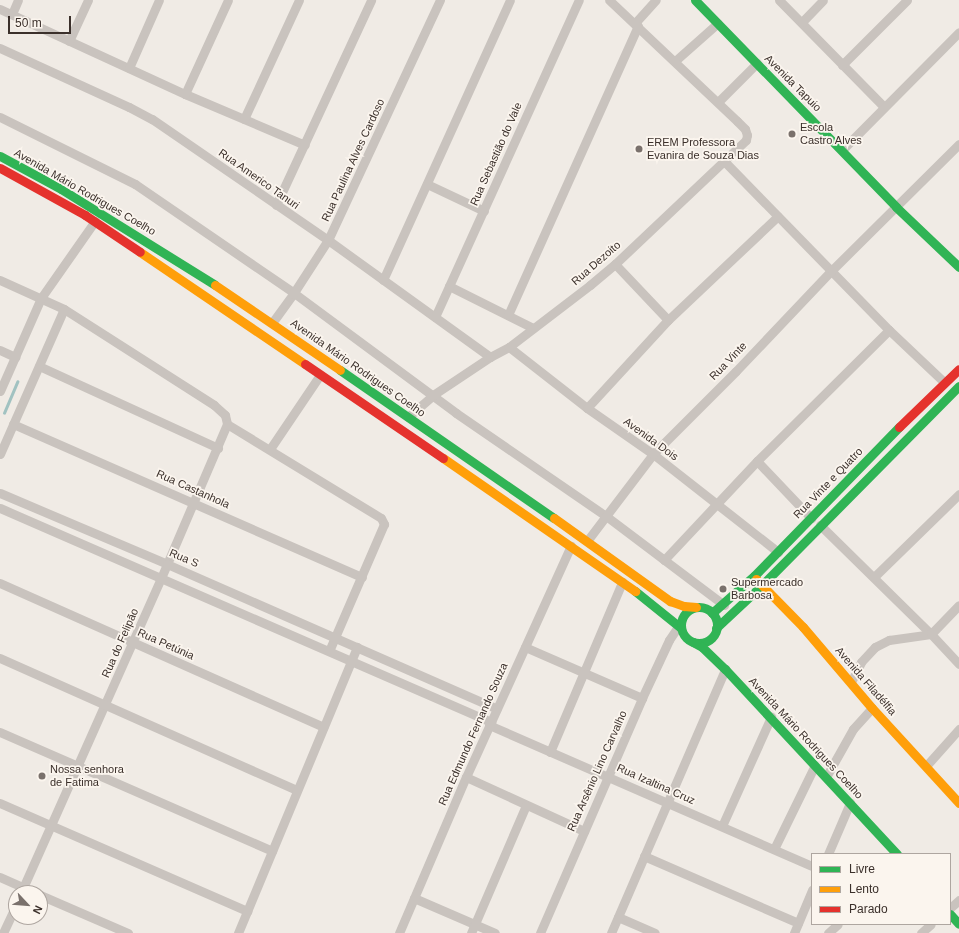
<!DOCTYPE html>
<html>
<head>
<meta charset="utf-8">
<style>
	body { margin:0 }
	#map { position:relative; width:959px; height:933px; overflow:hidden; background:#f0ebe5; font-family:Arial,sans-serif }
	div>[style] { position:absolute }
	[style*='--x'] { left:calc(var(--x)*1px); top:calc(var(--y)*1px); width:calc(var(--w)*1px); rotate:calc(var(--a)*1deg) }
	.stream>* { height:2.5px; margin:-1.25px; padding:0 1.25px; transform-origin:1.25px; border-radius:1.25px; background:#a1c2c1 }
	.street>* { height:9px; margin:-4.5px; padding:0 4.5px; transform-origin:4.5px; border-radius:4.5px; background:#c9c3be }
	.fast>* { height:9px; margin:-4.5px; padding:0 4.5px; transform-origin:4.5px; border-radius:4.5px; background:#30b455 }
	.fast>.ring { margin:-4.5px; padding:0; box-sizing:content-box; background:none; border:9px solid #30b455; border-radius:50% }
	.slow>* { height:9px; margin:-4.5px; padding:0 4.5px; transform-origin:4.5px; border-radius:4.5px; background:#ff9f0a }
	.jam>* { height:9px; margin:-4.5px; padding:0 4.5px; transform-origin:4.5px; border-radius:4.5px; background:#e5322d }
	.dots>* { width:11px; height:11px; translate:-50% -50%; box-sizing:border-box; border:2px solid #fbf5ee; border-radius:50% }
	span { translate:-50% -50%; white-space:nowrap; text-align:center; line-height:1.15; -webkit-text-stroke:3.5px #fbf5ee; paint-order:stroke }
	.street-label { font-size:11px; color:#3b302b }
	.poi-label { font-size:11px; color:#3b302b }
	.left { translate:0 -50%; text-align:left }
	.legend { position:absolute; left:811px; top:853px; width:140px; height:72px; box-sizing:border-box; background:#fbf5ee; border:1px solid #aea6a0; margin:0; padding:5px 7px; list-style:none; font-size:12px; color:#3b302b }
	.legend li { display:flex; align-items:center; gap:8px; height:20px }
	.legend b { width:20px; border:1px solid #aea6a0 }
	.north { position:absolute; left:8px; top:885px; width:40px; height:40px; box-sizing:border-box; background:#fbf5ee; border:1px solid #aea6a0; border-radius:50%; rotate:116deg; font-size:11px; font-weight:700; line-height:16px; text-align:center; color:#3b302b }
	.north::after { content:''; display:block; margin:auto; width:14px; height:18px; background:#7a716c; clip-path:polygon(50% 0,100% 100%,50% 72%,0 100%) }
	.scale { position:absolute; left:8px; top:16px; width:63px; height:18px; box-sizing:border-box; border:2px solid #3b302b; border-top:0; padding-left:5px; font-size:12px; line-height:14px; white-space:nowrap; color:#3b302b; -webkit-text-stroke:3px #fbf5ee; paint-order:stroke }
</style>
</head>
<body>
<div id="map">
	<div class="stream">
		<i style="--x:4;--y:413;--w:34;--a:-67"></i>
	</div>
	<div class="street">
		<i style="--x:779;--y:0;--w:150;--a:45.5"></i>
		<i style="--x:0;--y:9;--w:204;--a:24.7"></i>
		<i style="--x:185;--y:94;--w:130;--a:23"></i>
		<i style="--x:12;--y:14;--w:15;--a:-67"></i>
		<i style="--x:802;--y:22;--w:30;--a:-46"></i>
		<i style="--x:635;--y:23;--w:31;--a:-48"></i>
		<i style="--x:69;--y:41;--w:45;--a:-65.1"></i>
		<i style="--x:0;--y:48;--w:142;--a:24.6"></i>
		<i style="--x:129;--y:107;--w:26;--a:28"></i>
		<i style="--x:152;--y:119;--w:214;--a:34.5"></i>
		<i style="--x:328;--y:240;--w:200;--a:35.8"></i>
		<i style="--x:675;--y:61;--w:57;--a:-41.5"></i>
		<i style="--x:842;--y:65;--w:92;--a:-45"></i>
		<i style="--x:129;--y:68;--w:74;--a:-66.2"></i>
		<i style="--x:185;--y:94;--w:103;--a:-65.4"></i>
		<i style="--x:718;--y:102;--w:55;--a:-45"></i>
		<i style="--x:0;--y:117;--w:151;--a:26.4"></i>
		<i style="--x:135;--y:184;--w:193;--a:34.4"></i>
		<i style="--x:294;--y:293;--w:202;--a:36.5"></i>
		<i style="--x:456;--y:413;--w:182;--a:34.5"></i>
		<i style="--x:606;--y:516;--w:148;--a:37"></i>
		<i style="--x:244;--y:119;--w:131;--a:-65.2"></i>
		<i style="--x:842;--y:150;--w:166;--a:-45.2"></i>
		<i style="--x:724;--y:161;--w:236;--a:45.7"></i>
		<i style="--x:889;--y:330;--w:76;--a:43.4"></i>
		<i style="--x:427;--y:184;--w:63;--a:25.3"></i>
		<i style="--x:276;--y:205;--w:226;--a:-65.1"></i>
		<i style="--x:615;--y:264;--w:77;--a:46.6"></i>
		<i style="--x:0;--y:280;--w:70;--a:24.4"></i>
		<i style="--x:64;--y:309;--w:178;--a:32.6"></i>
		<i style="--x:214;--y:405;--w:15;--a:42"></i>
		<i style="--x:225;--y:415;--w:9;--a:77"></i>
		<i style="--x:227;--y:424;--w:168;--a:113.2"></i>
		<i style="--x:161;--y:578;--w:345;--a:114"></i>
		<i style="--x:383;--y:280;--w:307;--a:-65.6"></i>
		<i style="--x:449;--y:286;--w:94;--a:26.6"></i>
		<i style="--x:508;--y:315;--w:317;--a:-65.8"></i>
		<i style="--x:435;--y:317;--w:348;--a:-65.6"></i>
		<i style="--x:272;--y:323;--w:36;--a:-54"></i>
		<i style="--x:293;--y:294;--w:64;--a:-57.1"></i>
		<i style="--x:328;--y:240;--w:265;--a:-65"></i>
		<i style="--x:509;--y:347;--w:99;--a:38"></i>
		<i style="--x:587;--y:408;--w:80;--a:34.9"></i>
		<i style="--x:653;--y:454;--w:159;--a:38.1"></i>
		<i style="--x:0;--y:350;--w:17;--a:25"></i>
		<i style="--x:39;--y:366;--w:197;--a:24.6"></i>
		<i style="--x:0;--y:391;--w:102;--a:-66.2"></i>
		<i style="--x:41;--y:298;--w:94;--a:-55"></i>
		<i style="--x:587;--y:408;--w:120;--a:-47.4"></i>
		<i style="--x:668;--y:320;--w:151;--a:-43.4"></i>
		<i style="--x:408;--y:417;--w:33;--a:-41"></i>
		<i style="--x:433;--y:395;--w:69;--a:-33.7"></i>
		<i style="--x:490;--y:357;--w:21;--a:-28"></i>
		<i style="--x:509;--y:347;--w:102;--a:-37.4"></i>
		<i style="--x:590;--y:285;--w:33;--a:-40"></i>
		<i style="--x:615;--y:264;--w:180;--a:-43.4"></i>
		<i style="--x:746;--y:140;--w:5;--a:-79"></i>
		<i style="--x:747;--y:135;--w:6;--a:-108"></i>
		<i style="--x:745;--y:129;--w:11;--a:-135"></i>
		<i style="--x:737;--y:121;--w:176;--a:-136.6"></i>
		<i style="--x:13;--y:424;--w:381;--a:23.7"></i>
		<i style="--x:227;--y:424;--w:180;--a:31.4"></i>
		<i style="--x:381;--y:518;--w:7;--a:63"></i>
		<i style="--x:384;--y:524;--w:138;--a:113.4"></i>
		<i style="--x:270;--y:449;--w:89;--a:-56"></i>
		<i style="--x:0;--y:454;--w:158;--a:-66.2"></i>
		<i style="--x:757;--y:461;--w:79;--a:46.5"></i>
		<i style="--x:0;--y:493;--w:181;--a:23"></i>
		<i style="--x:167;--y:564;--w:360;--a:23.7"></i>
		<i style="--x:0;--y:508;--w:536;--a:23.55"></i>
		<i style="--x:820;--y:525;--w:156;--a:44.5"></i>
		<i style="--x:931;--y:634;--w:41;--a:47"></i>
		<i style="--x:587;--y:541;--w:109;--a:-52.8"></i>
		<i style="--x:653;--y:454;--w:117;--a:-45"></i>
		<i style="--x:736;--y:371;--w:139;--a:-46.5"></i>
		<i style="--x:832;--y:270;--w:179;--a:-44.8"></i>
		<i style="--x:664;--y:560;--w:136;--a:-46.8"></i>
		<i style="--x:757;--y:461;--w:186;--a:-44.8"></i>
		<i style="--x:874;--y:577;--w:119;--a:-44.3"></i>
		<i style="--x:0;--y:583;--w:354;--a:24"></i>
		<i style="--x:525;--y:647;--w:128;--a:23.6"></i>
		<i style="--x:0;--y:658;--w:325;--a:24"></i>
		<i style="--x:851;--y:682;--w:22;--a:-63"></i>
		<i style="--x:861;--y:662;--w:21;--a:-47"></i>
		<i style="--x:875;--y:647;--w:16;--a:-27"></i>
		<i style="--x:889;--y:640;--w:42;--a:-8.1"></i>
		<i style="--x:931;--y:634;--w:40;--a:-46"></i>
		<i style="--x:489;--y:725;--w:352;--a:23.6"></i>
		<i style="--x:0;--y:732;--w:297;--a:23.6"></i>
		<i style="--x:550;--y:752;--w:185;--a:-67"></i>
		<i style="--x:926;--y:766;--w:50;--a:-48.3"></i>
		<i style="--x:466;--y:777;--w:130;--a:24.6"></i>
		<i style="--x:826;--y:777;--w:55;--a:-60.6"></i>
		<i style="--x:853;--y:729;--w:28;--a:-48"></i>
		<i style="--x:0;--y:803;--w:270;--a:23.6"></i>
		<i style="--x:722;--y:826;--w:120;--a:-65.8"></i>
		<i style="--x:774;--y:849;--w:93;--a:-64"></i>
		<i style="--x:828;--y:854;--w:56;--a:-66.7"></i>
		<i style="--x:644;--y:856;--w:168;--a:23.5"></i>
		<i style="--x:0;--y:877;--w:39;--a:24"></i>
		<i style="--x:40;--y:895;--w:96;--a:23.4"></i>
		<i style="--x:414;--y:898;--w:88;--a:23.4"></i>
		<i style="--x:950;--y:908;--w:12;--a:-42"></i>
		<i style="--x:618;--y:917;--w:40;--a:23.4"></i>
		<i style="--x:3;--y:933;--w:31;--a:-65"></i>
		<i style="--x:238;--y:933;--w:310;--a:-67.4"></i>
		<i style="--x:399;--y:933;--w:170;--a:-66.8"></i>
		<i style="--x:466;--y:777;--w:254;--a:-65.6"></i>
		<i style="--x:471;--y:933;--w:139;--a:-66.7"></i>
		<i style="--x:540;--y:933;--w:256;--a:-66.5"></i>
		<i style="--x:642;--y:698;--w:64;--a:-65"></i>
		<i style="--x:669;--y:640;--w:22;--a:-56"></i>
		<i style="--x:611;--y:933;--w:288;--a:-66.6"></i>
		<i style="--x:794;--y:933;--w:47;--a:-67.3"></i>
		<i style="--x:828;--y:933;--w:13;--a:-42"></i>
		<i style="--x:921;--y:933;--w:13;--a:-42"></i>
	</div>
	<div class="fast">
		<i style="--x:695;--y:0;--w:289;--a:45.8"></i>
		<i style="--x:896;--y:207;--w:87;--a:43.6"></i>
		<i style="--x:0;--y:156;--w:69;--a:28.4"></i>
		<i style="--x:61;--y:189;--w:181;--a:31.9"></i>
		<i style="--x:340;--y:370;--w:260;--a:34.7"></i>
		<i style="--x:635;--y:591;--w:59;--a:38.8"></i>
		<i class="ring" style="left:681px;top:607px;width:27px;height:27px"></i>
		<i style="--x:712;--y:613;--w:56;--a:-41.4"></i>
		<i style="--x:754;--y:576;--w:208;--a:-45.8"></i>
		<i style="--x:716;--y:628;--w:63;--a:-43.1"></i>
		<i style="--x:762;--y:585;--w:280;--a:-45.3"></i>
		<i style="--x:693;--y:642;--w:10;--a:29"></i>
		<i style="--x:702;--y:647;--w:32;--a:44"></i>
		<i style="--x:725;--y:669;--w:253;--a:47.1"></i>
		<i style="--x:950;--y:914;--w:13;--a:48"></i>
	</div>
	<div class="slow">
		<i style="--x:140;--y:252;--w:199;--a:34.2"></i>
		<i style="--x:215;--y:285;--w:151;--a:34.2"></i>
		<i style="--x:443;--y:458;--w:234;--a:34.7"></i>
		<i style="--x:554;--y:518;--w:143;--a:35.6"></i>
		<i style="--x:670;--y:601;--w:15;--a:20"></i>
		<i style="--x:684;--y:606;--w:12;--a:5"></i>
		<i style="--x:756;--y:579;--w:67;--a:45.6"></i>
		<i style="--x:803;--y:627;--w:106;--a:49.6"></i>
		<i style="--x:872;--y:708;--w:129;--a:47.5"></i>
	</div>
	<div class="jam">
		<i style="--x:0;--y:168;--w:97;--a:28.9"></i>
		<i style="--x:85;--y:215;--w:66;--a:33.9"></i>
		<i style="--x:305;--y:364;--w:167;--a:34.3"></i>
		<i style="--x:899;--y:427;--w:83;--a:-44"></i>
	</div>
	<div class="dots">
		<i style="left:792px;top:134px;background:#7a716c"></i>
		<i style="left:639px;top:149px;background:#7a716c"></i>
		<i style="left:723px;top:589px;background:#7a716c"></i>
		<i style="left:42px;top:776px;background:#7a716c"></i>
	</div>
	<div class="street-label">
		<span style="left:793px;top:83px;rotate:45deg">Avenida Tapuio</span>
		<span style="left:496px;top:154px;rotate:-66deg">Rua Sebastião do Vale</span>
		<span style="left:353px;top:160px;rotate:-65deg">Rua Paulina Alves Cardoso</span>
		<span style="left:259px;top:179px;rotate:35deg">Rua Americo Tanuri</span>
		<span style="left:85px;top:192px;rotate:30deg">Avenida Mário Rodrigues Coelho</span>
		<span style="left:596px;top:263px;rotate:-41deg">Rua Dezoito</span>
		<span style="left:728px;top:361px;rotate:-46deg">Rua Vinte</span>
		<span style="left:358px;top:368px;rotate:35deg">Avenida Mário Rodrigues Coelho</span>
		<span style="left:651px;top:439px;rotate:36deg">Avenida Dois</span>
		<span style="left:828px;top:483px;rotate:-46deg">Rua Vinte e Quatro</span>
		<span style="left:193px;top:489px;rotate:24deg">Rua Castanhola</span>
		<span style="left:184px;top:558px;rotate:23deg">Rua S</span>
		<span style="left:120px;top:643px;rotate:-66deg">Rua do Felipão</span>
		<span style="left:166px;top:644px;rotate:24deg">Rua Petúnia</span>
		<span style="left:866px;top:681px;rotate:49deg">Avenida Filadélfia</span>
		<span style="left:473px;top:734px;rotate:-66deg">Rua Edmundo Fernando Souza</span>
		<span style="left:806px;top:738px;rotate:47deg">Avenida Mário Rodrigues Coelho</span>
		<span style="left:597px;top:771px;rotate:-66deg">Rua Arsênio Lino Carvalho</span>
		<span style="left:656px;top:784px;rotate:24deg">Rua Izaltina Cruz</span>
	</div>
	<div class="poi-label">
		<span class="left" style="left:800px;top:134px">Escola<br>Castro Alves</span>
		<span class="left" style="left:647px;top:149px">EREM Professora<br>Evanira de Souza Dias</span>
		<span class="left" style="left:731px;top:589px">Supermercado<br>Barbosa</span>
		<span class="left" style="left:50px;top:776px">Nossa senhora<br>de Fatima</span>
	</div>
	<ul class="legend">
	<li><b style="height:5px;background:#30b455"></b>Livre</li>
	<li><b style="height:5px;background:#ff9f0a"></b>Lento</li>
	<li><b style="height:5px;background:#e5322d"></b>Parado</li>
	</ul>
	<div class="north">N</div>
	<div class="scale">50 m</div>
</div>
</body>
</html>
